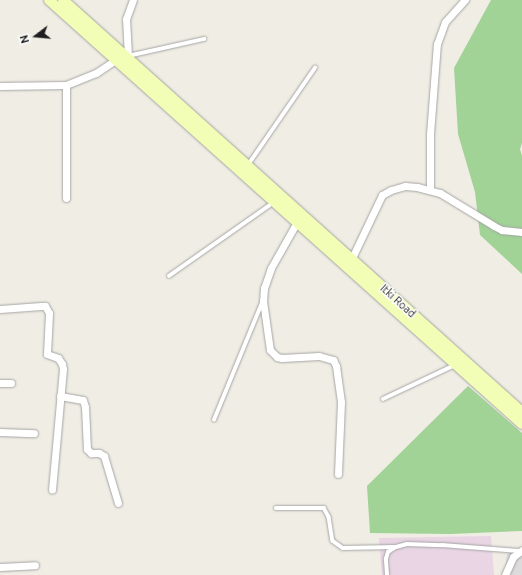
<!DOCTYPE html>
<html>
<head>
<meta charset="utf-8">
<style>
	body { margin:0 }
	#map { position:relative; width:522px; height:575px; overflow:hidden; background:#f0ede4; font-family:Ubuntu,sans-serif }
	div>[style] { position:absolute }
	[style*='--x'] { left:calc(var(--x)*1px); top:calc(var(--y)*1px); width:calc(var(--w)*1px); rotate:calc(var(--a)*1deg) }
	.residential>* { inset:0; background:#dddbdb }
	.industrial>* { inset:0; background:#e9d5e4 }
	.forest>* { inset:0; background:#a1d296 }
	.roads { filter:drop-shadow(0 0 1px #a5a5a5) drop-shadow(0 0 1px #a5a5a5) }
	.lane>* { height:3.5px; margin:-1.75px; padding:0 1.75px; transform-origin:1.75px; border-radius:1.75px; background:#fff }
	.street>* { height:7px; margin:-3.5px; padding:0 3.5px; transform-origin:3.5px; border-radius:3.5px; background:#fff }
	.secondary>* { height:10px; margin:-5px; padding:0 5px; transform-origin:5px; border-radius:5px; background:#f2fdb5 }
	span { translate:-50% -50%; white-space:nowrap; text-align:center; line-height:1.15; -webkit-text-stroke:3px #fff; paint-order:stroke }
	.street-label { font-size:11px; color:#1e1e1e }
	.north { position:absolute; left:16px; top:16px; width:40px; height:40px; -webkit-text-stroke:3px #fff; paint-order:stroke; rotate:254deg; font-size:11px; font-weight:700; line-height:16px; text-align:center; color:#1e1e1e }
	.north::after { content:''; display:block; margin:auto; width:14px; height:18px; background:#1e1e1e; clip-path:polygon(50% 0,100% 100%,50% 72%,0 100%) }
</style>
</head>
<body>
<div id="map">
	<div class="residential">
		<i style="clip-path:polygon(522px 548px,522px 575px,505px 575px,507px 554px)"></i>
	</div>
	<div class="industrial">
		<i style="clip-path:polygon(491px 536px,494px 575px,382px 575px,379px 538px)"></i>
	</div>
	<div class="forest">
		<i style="clip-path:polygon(491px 0,522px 0,522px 143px,520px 149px,522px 156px,522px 274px,480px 235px,475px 192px,458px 134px,454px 68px)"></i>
		<i style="clip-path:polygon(468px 386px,522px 433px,522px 531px,450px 534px,370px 533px,367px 486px)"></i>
	</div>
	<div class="roads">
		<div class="lane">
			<i style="--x:128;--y:56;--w:78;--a:-12.6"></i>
			<i style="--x:248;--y:165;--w:118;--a:-55.4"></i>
			<i style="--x:169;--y:276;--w:127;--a:-35.1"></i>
			<i style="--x:383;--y:399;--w:80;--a:-25.3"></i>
			<i style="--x:214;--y:420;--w:126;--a:-67.7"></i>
			<i style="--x:276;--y:508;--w:48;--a:0"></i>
			<i style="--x:324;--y:508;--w:10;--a:61"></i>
			<i style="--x:329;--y:517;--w:24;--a:81"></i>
			<i style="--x:333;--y:541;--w:12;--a:35"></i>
			<i style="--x:343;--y:548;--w:52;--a:-1.1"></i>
			<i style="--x:387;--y:575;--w:16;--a:-94"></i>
			<i style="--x:386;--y:559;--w:7;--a:-74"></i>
			<i style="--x:388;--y:552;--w:9;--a:-32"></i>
			<i style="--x:396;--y:547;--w:11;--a:-15"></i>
			<i style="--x:407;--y:544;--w:35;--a:2"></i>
			<i style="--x:442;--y:545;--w:77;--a:4.5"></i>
		</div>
		<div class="street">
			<i style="--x:130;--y:60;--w:4;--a:-117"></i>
			<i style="--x:128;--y:56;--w:37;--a:-93"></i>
			<i style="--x:126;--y:19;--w:20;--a:-70"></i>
			<i style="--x:0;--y:86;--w:66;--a:-0.9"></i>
			<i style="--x:66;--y:85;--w:32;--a:-22"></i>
			<i style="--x:96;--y:73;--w:27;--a:-34"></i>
			<i style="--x:430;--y:190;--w:56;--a:-90"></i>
			<i style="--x:430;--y:134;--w:90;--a:-85.6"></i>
			<i style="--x:437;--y:44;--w:23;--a:-70"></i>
			<i style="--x:445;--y:22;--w:30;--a:-48"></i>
			<i style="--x:66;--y:198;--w:113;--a:-90"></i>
			<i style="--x:297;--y:222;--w:53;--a:119.5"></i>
			<i style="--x:271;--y:268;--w:21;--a:109"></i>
			<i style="--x:264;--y:288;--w:13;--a:94"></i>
			<i style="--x:263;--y:301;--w:49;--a:81.9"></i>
			<i style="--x:270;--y:350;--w:10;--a:45"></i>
			<i style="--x:277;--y:357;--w:5;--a:11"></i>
			<i style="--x:282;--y:358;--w:37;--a:-3"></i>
			<i style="--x:319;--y:356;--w:15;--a:16"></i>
			<i style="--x:333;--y:360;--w:7;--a:63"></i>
			<i style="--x:336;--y:366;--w:36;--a:82"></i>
			<i style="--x:341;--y:402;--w:72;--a:92.4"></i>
			<i style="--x:351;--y:260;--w:72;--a:-64.5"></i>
			<i style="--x:382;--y:195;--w:10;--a:-29"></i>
			<i style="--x:391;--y:190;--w:15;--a:-16"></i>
			<i style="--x:405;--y:186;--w:12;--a:5"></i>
			<i style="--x:417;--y:187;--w:24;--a:15"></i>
			<i style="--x:440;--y:193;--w:63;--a:31.4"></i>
			<i style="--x:494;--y:226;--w:9;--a:27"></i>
			<i style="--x:502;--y:230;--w:20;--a:6"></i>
			<i style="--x:0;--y:309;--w:41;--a:-4.2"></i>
			<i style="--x:41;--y:306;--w:4;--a:0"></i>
			<i style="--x:45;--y:306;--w:8;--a:60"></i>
			<i style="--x:49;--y:313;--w:41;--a:92.8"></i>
			<i style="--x:47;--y:354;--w:12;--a:20"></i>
			<i style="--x:58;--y:358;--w:7;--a:56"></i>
			<i style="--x:62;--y:364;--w:5;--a:79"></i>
			<i style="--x:63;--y:369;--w:121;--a:95.2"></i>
			<i style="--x:0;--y:383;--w:11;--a:0"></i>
			<i style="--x:60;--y:396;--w:23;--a:10"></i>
			<i style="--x:83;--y:400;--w:7;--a:74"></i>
			<i style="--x:85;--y:407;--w:42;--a:87.3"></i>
			<i style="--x:87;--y:449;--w:6;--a:45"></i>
			<i style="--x:91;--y:453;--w:8;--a:0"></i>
			<i style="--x:99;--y:453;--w:6;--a:31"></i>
			<i style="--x:104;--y:456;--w:49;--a:73.4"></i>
			<i style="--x:0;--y:432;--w:34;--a:2"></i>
			<i style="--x:0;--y:567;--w:35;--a:-3"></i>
			<i style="--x:505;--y:575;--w:20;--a:-66"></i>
			<i style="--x:513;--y:557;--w:11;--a:-38"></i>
		</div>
		<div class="secondary">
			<i style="--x:49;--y:0;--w:635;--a:41.87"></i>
			<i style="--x:63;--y:0;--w:617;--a:41.91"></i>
		</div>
	</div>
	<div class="street-label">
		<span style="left:398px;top:301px;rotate:42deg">Itki Road</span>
	</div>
	<div class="north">N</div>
</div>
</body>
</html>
